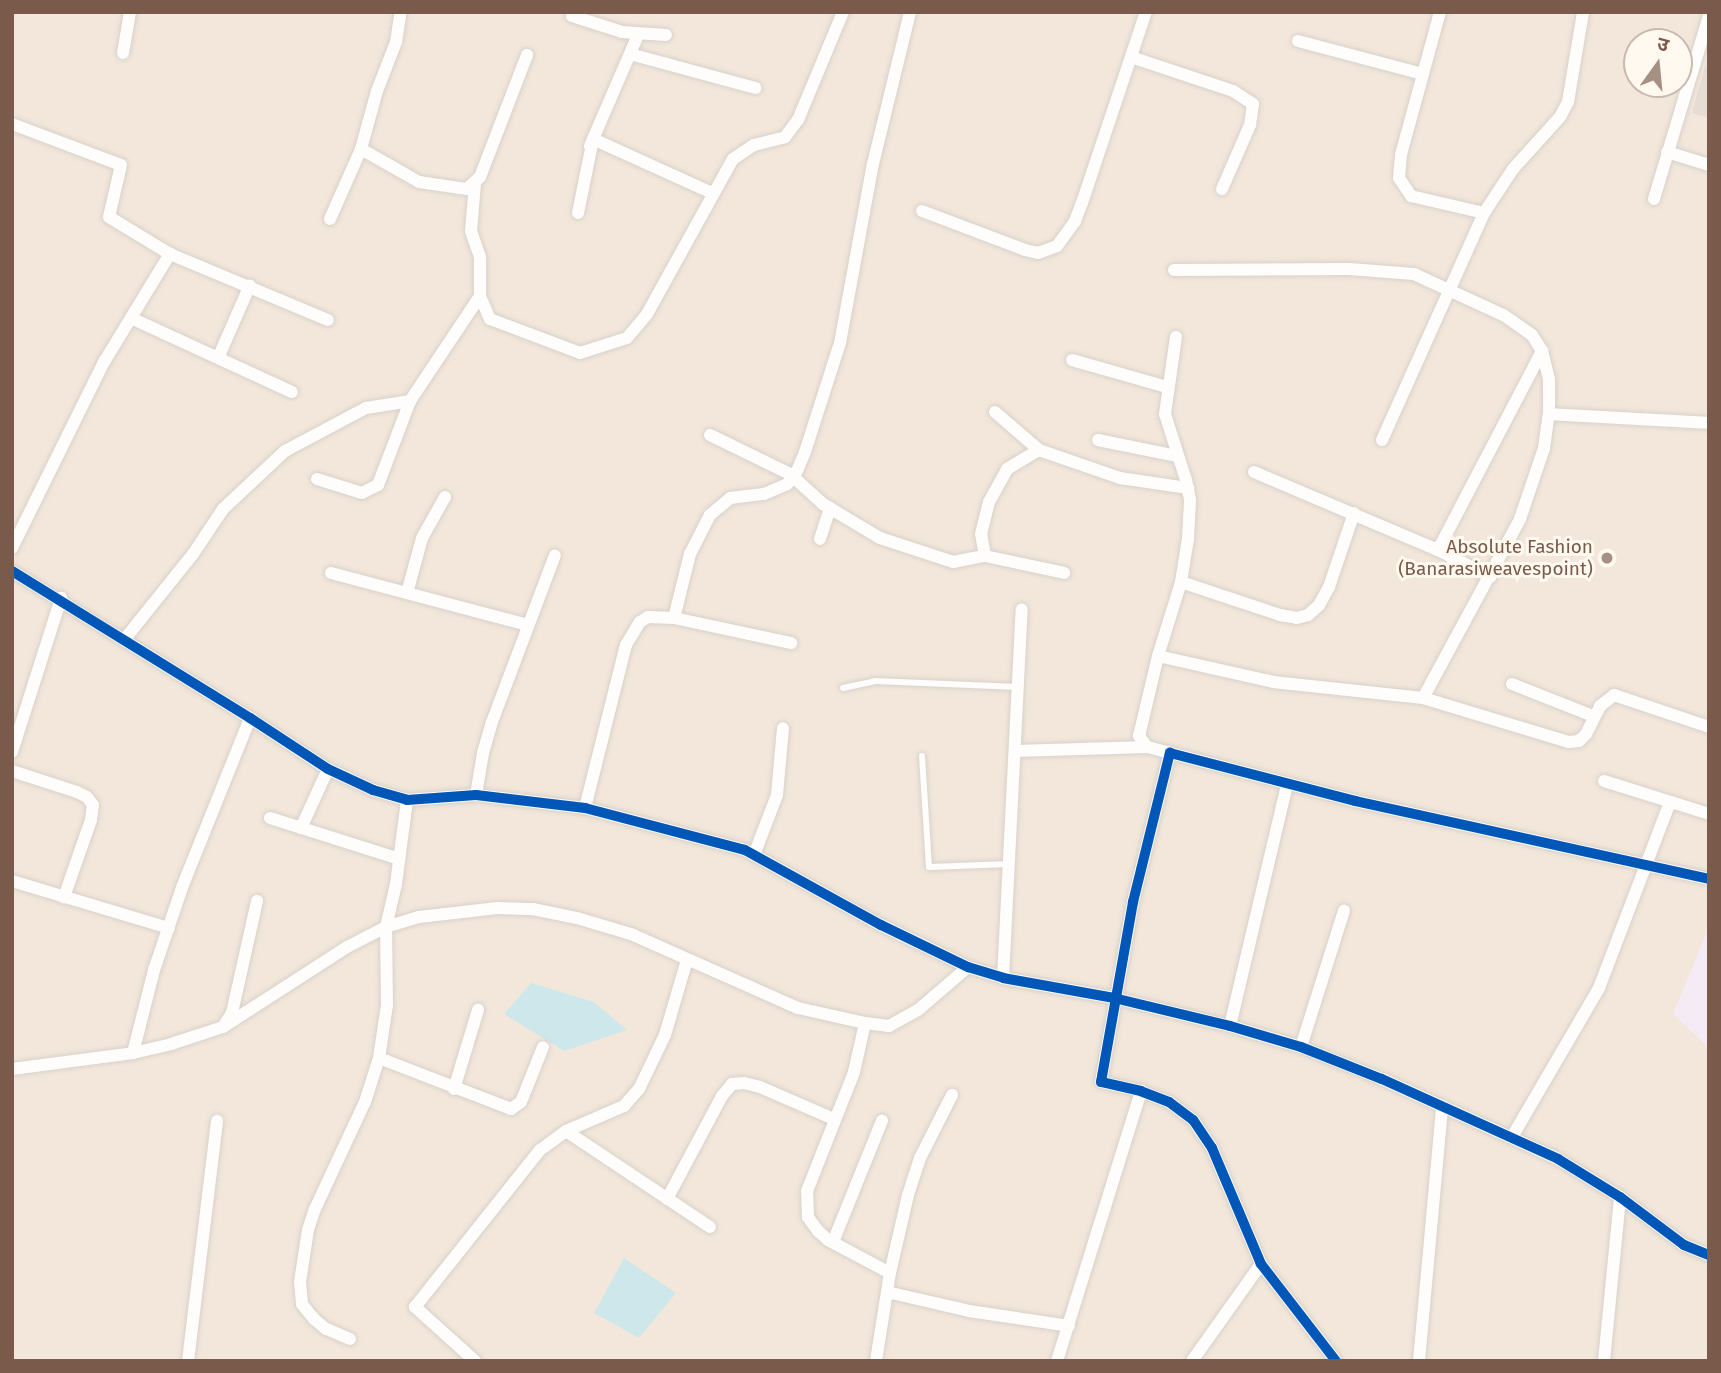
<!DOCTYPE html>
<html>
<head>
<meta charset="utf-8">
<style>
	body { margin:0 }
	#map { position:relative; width:1721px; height:1373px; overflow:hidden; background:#f9f4ed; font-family:"Fira Sans","Noto Sans Devanagari",sans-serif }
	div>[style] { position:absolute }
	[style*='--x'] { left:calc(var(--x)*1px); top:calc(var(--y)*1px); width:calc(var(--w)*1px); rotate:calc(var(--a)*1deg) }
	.residential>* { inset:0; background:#f2e7da }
	.education>* { inset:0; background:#f5ebf4 }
	.water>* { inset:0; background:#cee7ea }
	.building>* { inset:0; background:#e6dcd4 }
	.roads { filter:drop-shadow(0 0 2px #d8d1cb) drop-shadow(0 0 2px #d8d1cb) }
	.service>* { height:6px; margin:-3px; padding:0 3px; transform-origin:3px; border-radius:3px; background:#fefdfc }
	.minor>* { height:12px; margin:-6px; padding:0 6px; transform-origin:6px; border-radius:6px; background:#fefdfc }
	.cycleway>* { height:10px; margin:-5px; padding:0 5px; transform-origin:5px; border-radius:5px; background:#0057b8 }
	.dots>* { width:19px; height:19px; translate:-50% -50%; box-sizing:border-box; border:4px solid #fff9ef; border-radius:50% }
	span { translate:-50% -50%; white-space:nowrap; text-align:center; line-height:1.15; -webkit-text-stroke:6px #fff9ef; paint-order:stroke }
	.poi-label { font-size:19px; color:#7a5a4a }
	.right { translate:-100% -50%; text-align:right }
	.frame { position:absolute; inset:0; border:14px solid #7a5a4a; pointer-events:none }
	.north { position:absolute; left:1623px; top:28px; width:70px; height:70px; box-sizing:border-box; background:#fff9ef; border:2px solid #cab9ad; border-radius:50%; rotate:15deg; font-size:19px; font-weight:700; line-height:28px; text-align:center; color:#7a5a4a }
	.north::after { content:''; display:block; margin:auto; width:24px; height:32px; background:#a69083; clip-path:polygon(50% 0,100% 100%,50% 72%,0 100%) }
</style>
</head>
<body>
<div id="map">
	<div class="residential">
		<i style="clip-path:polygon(evenodd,12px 12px,1709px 12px,1709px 1361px,12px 1361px,12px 12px,1637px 42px,1679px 42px,1679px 84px,1637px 84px,1637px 42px)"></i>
	</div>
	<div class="education">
		<i style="clip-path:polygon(1709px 927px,1709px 1048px,1673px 1014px)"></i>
	</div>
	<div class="water">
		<i style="clip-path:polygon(531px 983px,594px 1002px,627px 1030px,564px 1051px,504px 1014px)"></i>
		<i style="clip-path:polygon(624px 1258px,676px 1293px,639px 1338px,594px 1313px)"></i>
	</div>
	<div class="building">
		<i style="clip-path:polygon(1705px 67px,1709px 67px,1709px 118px,1692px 113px)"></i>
	</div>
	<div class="roads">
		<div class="service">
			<i style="--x:843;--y:688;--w:33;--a:-12"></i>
			<i style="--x:875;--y:681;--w:143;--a:2.4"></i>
			<i style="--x:922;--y:756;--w:111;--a:86.4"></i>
			<i style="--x:929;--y:867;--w:80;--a:-2.1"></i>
		</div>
		<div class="minor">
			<i style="--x:1440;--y:12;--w:148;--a:105.3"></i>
			<i style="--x:1401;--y:155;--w:23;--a:95"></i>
			<i style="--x:1399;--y:178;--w:22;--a:56"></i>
			<i style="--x:1411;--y:196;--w:75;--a:13.1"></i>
			<i style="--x:572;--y:16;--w:52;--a:17.7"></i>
			<i style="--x:622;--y:32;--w:44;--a:3.9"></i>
			<i style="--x:1298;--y:41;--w:129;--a:14.8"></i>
			<i style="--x:123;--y:53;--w:42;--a:-80.3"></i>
			<i style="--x:630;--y:54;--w:130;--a:15.2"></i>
			<i style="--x:1131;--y:57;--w:108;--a:18.4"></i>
			<i style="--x:1233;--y:91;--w:24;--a:33"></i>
			<i style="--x:1253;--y:104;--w:21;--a:98"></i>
			<i style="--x:1250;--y:125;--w:70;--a:113.6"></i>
			<i style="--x:12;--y:124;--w:116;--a:20.6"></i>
			<i style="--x:121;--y:165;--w:53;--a:103"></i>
			<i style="--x:109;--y:217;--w:71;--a:31.2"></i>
			<i style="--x:170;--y:254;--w:171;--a:22.7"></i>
			<i style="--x:590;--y:146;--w:121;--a:-66.6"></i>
			<i style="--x:361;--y:149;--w:67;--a:29.6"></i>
			<i style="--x:419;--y:182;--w:49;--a:8.3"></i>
			<i style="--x:467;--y:189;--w:18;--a:-43"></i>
			<i style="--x:480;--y:177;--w:131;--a:-68.9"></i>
			<i style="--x:1667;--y:152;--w:44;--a:17.2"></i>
			<i style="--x:475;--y:184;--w:47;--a:94.9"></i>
			<i style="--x:471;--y:231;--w:28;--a:71"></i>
			<i style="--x:480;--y:257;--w:39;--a:90"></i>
			<i style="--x:480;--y:296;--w:25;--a:67"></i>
			<i style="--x:490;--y:319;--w:96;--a:20.7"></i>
			<i style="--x:580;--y:353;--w:49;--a:-17.7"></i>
			<i style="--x:627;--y:338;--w:31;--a:-50"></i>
			<i style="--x:647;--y:314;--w:177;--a:-61"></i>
			<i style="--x:733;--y:159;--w:25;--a:-34"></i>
			<i style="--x:754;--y:145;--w:32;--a:-14"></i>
			<i style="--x:785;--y:137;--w:21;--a:-53"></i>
			<i style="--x:798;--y:120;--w:117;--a:-67.4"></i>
			<i style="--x:1654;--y:199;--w:191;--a:-73.3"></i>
			<i style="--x:922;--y:211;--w:110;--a:20.7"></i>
			<i style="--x:1025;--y:250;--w:13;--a:13"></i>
			<i style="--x:1038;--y:253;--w:20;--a:-20"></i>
			<i style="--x:1057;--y:246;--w:31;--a:-54"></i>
			<i style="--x:1075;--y:221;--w:19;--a:-69"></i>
			<i style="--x:1082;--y:203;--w:201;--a:-71.5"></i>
			<i style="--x:578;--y:213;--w:76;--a:-78.5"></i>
			<i style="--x:593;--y:139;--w:131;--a:24.4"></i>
			<i style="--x:330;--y:219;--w:77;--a:-66.1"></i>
			<i style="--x:361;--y:149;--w:60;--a:-74.6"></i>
			<i style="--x:377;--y:91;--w:53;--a:-68.8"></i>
			<i style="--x:396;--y:42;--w:30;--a:-81"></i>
			<i style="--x:131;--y:318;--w:177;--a:24.7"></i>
			<i style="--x:219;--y:356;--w:77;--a:-66.4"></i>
			<i style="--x:1072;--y:360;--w:99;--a:15.9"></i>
			<i style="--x:995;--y:412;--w:58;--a:40.8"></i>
			<i style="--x:1039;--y:450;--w:86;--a:19.1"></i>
			<i style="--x:1120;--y:478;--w:69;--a:8.4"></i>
			<i style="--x:1549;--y:414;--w:160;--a:3.2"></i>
			<i style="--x:710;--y:435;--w:89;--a:26"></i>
			<i style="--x:790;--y:474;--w:45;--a:42.3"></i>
			<i style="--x:823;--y:504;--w:66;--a:30.8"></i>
			<i style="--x:880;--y:538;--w:77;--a:18.2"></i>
			<i style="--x:953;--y:562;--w:33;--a:-11"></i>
			<i style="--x:985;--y:556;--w:81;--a:12.1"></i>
			<i style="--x:1098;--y:440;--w:81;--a:11.4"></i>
			<i style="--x:1382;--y:440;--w:249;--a:-65.8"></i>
			<i style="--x:1484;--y:213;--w:53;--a:-56.6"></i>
			<i style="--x:1513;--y:169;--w:70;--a:-47.9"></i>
			<i style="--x:1560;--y:117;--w:17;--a:-62"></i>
			<i style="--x:1568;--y:102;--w:91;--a:-80.5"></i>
			<i style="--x:1254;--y:472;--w:200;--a:23"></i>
			<i style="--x:1438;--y:550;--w:59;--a:27"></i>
			<i style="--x:317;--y:479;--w:47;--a:17.3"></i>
			<i style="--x:362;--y:493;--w:18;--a:-27"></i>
			<i style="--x:378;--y:485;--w:90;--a:-69.1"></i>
			<i style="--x:820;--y:539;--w:33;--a:-72"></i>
			<i style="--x:12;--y:548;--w:208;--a:-63.7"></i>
			<i style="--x:104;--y:362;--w:127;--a:-58.6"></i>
			<i style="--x:1438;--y:550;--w:225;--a:-62.4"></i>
			<i style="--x:985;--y:556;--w:22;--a:-100"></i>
			<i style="--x:981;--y:534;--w:33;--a:-76"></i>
			<i style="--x:989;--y:502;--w:38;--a:-61"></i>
			<i style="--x:1007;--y:469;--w:37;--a:-31"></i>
			<i style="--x:12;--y:571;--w:280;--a:31.7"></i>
			<i style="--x:250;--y:718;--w:93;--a:33.2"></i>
			<i style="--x:328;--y:769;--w:50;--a:25"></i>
			<i style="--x:373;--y:790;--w:35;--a:16"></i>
			<i style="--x:407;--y:800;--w:69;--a:-4.1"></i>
			<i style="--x:476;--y:795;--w:110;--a:6.8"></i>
			<i style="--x:585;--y:808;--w:165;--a:14.7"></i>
			<i style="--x:745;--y:850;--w:155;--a:28.9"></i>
			<i style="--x:881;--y:925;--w:97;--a:25.8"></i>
			<i style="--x:968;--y:967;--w:37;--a:17"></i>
			<i style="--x:1003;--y:978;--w:113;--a:10.2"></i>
			<i style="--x:1114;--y:998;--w:119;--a:13.6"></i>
			<i style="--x:1230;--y:1026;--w:74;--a:16.5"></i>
			<i style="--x:1301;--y:1047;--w:87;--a:21.6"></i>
			<i style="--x:1382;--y:1079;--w:193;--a:24.4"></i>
			<i style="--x:1558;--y:1159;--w:73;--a:31.5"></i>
			<i style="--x:1620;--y:1197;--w:80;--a:36.9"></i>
			<i style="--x:1684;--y:1245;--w:27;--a:22"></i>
			<i style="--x:331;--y:573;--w:204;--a:14.8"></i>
			<i style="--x:1181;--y:582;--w:104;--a:18.4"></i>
			<i style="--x:1280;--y:615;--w:17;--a:10"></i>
			<i style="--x:1297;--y:618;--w:11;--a:-15"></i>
			<i style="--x:1308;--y:615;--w:15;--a:-42"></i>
			<i style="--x:1319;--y:605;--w:21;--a:-61"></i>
			<i style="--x:1329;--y:587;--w:78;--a:-71.3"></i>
			<i style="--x:407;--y:593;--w:57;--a:-74.7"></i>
			<i style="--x:422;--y:538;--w:47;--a:-60.7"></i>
			<i style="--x:674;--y:618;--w:66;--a:-76"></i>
			<i style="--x:690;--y:554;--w:44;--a:-62.9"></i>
			<i style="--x:710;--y:515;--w:26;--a:-40"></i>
			<i style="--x:730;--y:498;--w:34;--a:-7"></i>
			<i style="--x:764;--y:494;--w:25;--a:-23"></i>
			<i style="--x:787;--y:484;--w:9;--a:-41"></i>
			<i style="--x:794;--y:478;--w:28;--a:-67"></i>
			<i style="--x:805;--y:452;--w:114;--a:-72.2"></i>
			<i style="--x:840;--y:343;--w:182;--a:-79.6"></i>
			<i style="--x:873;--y:164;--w:156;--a:-76.3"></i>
			<i style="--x:124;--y:640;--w:110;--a:-51.3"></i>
			<i style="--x:193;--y:554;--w:54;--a:-56.3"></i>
			<i style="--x:223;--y:509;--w:85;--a:-43.1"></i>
			<i style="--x:285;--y:451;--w:92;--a:-28"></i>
			<i style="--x:366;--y:408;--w:45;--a:-9"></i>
			<i style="--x:410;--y:401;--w:126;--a:-56.3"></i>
			<i style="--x:1158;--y:656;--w:77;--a:-72.7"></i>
			<i style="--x:1181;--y:582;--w:44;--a:-80.8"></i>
			<i style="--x:1188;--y:539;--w:39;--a:-87"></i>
			<i style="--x:1190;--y:500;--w:20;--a:-101"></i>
			<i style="--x:1186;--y:480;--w:69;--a:-107.7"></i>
			<i style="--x:1165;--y:414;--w:78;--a:-81.9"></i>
			<i style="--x:1512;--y:684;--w:87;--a:21.6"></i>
			<i style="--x:1423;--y:698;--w:152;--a:16.8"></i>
			<i style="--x:1569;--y:742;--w:10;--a:-6"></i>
			<i style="--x:1579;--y:741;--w:10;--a:-45"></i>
			<i style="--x:1586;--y:734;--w:31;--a:-63"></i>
			<i style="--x:1600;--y:706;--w:18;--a:-38"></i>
			<i style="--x:1614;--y:695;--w:100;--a:18.6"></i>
			<i style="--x:1015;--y:751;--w:132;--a:-1.7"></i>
			<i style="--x:12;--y:752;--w:162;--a:-72.3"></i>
			<i style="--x:1170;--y:753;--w:24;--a:-165"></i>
			<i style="--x:1147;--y:747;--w:14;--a:-126"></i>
			<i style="--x:1139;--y:736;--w:82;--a:-76.6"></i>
			<i style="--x:1158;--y:656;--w:118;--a:12.7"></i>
			<i style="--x:1273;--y:682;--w:151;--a:6.1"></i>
			<i style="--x:1423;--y:698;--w:204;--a:-61.5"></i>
			<i style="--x:1520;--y:519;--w:75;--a:-71.3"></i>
			<i style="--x:1544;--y:448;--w:34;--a:-82"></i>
			<i style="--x:1549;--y:414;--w:35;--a:-90"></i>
			<i style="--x:1549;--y:379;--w:29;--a:-104"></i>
			<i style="--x:1542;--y:351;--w:19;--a:-122"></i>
			<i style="--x:1532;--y:335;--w:35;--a:-145"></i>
			<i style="--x:1503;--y:315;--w:98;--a:-155.3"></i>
			<i style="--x:1414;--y:274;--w:65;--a:-175.6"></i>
			<i style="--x:1349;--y:269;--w:175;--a:179.7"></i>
			<i style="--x:12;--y:771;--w:68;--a:17.9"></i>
			<i style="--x:77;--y:792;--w:11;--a:27"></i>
			<i style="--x:87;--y:797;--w:10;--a:53"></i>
			<i style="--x:93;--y:805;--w:15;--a:98"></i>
			<i style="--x:91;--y:820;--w:82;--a:109.3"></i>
			<i style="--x:1604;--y:781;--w:110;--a:17.4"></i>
			<i style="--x:476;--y:795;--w:43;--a:-80.5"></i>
			<i style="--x:483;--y:753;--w:32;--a:-74"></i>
			<i style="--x:492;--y:722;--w:178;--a:-69.3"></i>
			<i style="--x:585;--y:808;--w:168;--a:-75.9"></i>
			<i style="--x:626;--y:645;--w:27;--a:-59"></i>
			<i style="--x:640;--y:622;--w:9;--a:-32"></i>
			<i style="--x:648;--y:617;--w:26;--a:2"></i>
			<i style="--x:674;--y:618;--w:120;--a:12.1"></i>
			<i style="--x:270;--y:818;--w:135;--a:17.6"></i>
			<i style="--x:301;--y:828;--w:65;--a:-65.4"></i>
			<i style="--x:754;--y:855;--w:64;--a:-69"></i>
			<i style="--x:777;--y:795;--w:67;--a:-84.9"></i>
			<i style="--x:12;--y:881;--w:164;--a:16.7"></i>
			<i style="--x:1003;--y:978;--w:369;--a:-87.1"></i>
			<i style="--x:225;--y:1024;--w:13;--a:-58"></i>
			<i style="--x:232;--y:1013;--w:115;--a:-77.4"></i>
			<i style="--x:1230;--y:1026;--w:249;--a:-76.7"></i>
			<i style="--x:1301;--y:1047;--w:143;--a:-72.5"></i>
			<i style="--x:133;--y:1053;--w:86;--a:-75.8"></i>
			<i style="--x:154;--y:970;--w:90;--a:-71.2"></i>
			<i style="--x:183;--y:885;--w:180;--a:-68.1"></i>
			<i style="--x:379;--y:1058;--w:142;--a:21.1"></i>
			<i style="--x:511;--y:1109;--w:12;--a:-35"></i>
			<i style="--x:521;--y:1102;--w:59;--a:-68.2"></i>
			<i style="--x:12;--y:1069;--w:122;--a:-7.5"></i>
			<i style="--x:133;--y:1053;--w:39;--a:-13"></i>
			<i style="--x:171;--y:1044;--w:55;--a:-18.1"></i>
			<i style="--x:223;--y:1027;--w:148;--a:-32.8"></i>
			<i style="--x:347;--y:947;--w:44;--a:-27.1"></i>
			<i style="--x:386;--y:927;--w:34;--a:-17"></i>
			<i style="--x:419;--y:917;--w:79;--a:-6.6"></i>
			<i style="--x:497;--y:908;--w:36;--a:2"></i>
			<i style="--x:533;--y:909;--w:45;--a:11.6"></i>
			<i style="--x:577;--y:918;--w:56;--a:16.5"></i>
			<i style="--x:631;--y:934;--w:183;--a:23.9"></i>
			<i style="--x:798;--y:1008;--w:69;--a:12.6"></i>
			<i style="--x:454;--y:1089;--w:83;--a:-73.1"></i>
			<i style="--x:566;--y:1131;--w:173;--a:33.7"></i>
			<i style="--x:1512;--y:1137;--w:173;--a:-59.7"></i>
			<i style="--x:1599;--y:988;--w:199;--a:-69.1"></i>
			<i style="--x:667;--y:1199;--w:117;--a:-61.9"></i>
			<i style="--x:722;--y:1096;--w:16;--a:-50"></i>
			<i style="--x:732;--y:1084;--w:12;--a:-5"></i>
			<i style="--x:744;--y:1083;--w:16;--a:14"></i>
			<i style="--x:760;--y:1087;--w:81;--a:23.4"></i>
			<i style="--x:833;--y:1242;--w:131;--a:-68"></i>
			<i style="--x:890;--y:1273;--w:70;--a:-152"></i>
			<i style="--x:828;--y:1240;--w:13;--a:-138"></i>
			<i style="--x:818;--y:1231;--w:17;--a:-126"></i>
			<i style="--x:808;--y:1217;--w:26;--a:-92"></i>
			<i style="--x:807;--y:1191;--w:128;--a:-68.4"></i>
			<i style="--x:854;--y:1072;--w:50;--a:-77.3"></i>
			<i style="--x:865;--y:1023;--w:24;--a:7"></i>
			<i style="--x:889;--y:1026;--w:33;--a:-29"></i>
			<i style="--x:918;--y:1010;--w:66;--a:-40.7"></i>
			<i style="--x:887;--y:1292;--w:84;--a:13"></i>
			<i style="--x:969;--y:1311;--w:101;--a:8.5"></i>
			<i style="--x:350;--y:1339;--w:26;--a:-157"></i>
			<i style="--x:326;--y:1329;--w:16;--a:-140"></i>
			<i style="--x:314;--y:1319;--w:19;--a:-129"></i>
			<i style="--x:302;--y:1304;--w:22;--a:-95"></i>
			<i style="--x:300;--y:1282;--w:53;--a:-81.3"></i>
			<i style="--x:308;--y:1230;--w:22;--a:-72"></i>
			<i style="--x:315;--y:1209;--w:118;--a:-65"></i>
			<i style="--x:365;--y:1102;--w:46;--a:-72.3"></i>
			<i style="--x:379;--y:1058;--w:54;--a:-81.4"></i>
			<i style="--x:387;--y:1005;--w:78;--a:-90.7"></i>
			<i style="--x:386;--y:927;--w:44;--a:-76.9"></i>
			<i style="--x:396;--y:884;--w:85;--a:-82.5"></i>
			<i style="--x:188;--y:1361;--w:242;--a:-83.1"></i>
			<i style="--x:475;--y:1361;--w:81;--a:-138"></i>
			<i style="--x:415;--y:1307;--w:201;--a:-51.5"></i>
			<i style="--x:540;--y:1150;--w:32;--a:-36"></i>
			<i style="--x:566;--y:1131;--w:63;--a:-23.3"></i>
			<i style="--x:624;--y:1106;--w:23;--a:-49"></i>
			<i style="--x:639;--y:1089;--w:60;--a:-64.3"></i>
			<i style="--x:665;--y:1035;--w:78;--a:-73.7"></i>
			<i style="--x:876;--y:1361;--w:89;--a:-81"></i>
			<i style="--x:890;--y:1273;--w:80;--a:-77"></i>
			<i style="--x:908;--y:1195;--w:39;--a:-72"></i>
			<i style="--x:920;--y:1158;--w:71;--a:-63.1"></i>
			<i style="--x:1057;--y:1361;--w:283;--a:-72.7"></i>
			<i style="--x:1192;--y:1361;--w:119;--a:-54.6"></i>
			<i style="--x:1336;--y:1361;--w:123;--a:-127.7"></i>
			<i style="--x:1261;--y:1264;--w:126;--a:-112.9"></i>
			<i style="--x:1212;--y:1148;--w:34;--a:-124"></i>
			<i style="--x:1193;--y:1120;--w:30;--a:-143"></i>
			<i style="--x:1169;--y:1102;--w:30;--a:-159"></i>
			<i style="--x:1141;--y:1091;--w:41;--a:-167.3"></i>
			<i style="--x:1101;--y:1082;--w:183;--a:-79.9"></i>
			<i style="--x:1133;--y:902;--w:154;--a:-76.1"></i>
			<i style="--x:1170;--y:753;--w:191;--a:14.5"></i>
			<i style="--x:1355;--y:801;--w:362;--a:12.4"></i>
			<i style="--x:1419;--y:1361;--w:256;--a:-84.8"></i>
			<i style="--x:1604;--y:1361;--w:165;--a:-84.4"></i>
		</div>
	</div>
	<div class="cycleway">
		<i style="--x:12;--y:571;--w:280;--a:31.7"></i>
		<i style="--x:250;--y:718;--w:93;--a:33.2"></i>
		<i style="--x:328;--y:769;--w:50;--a:25"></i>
		<i style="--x:373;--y:790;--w:35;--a:16"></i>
		<i style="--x:407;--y:800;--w:69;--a:-4.1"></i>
		<i style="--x:476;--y:795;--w:110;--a:6.8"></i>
		<i style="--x:585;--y:808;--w:165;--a:14.7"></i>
		<i style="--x:745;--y:850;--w:155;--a:28.9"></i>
		<i style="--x:881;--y:925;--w:97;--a:25.8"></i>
		<i style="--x:968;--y:967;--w:37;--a:17"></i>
		<i style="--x:1003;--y:978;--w:113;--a:10.2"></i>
		<i style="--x:1114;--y:998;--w:119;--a:13.6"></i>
		<i style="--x:1230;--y:1026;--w:74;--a:16.5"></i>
		<i style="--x:1301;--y:1047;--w:87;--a:21.6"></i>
		<i style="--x:1382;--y:1079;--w:193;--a:24.4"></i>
		<i style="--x:1558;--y:1159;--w:73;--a:31.5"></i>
		<i style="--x:1620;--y:1197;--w:80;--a:36.9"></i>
		<i style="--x:1684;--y:1245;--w:27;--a:22"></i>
		<i style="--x:1336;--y:1361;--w:123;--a:-127.7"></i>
		<i style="--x:1261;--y:1264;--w:126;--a:-112.9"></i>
		<i style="--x:1212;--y:1148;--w:34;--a:-124"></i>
		<i style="--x:1193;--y:1120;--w:30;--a:-143"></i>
		<i style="--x:1169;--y:1102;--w:30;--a:-159"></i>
		<i style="--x:1141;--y:1091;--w:41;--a:-167.3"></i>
		<i style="--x:1101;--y:1082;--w:183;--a:-79.9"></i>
		<i style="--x:1133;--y:902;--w:154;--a:-76.1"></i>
		<i style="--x:1170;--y:753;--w:191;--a:14.5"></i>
		<i style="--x:1355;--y:801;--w:362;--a:12.4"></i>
	</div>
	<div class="dots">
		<i style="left:1607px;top:558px;background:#a69083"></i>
	</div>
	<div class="poi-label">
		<span class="right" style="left:1593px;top:558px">Absolute Fashion<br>(Banarasiweavespoint)</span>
	</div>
	<div class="frame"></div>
	<div class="north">उ</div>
</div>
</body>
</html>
